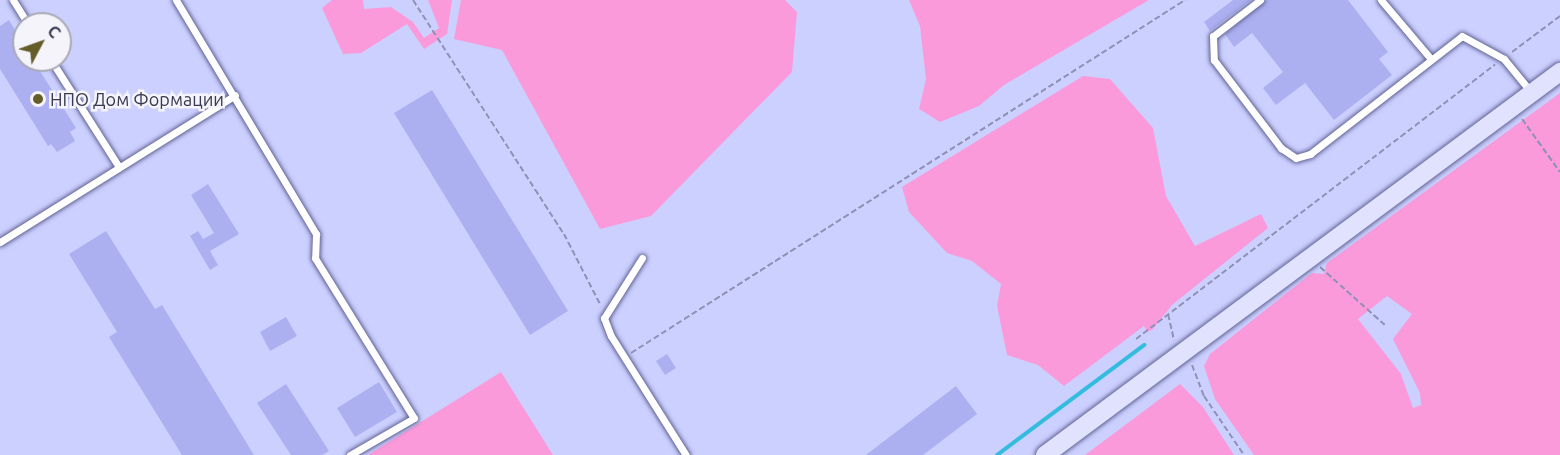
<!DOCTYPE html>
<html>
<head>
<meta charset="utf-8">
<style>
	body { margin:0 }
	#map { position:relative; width:1560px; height:455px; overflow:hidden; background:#ccd0fe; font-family:Ubuntu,sans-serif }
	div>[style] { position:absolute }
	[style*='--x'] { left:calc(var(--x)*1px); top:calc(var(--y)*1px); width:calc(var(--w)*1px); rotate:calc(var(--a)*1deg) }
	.green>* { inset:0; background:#fb9ada }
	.stream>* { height:4px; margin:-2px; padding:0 2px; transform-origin:2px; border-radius:2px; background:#34bbe0 }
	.building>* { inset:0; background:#acb0f1 }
	.path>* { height:2px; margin-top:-1px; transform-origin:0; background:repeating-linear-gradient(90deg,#8e91b5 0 6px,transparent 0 9px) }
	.roads { filter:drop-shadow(0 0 2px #606395) drop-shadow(0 0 2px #606395) }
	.lane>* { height:7px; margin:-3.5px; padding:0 3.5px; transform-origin:3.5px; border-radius:3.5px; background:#fff }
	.secondary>* { height:18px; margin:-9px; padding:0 9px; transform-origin:9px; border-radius:9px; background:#e1e2fd }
	.dots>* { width:16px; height:16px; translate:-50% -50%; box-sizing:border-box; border:3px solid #f4f4fa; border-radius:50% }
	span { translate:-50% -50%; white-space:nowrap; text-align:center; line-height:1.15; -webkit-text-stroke:5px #f4f4fa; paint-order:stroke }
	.poi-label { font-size:18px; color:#393a51 }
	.left { translate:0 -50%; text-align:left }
	.north { position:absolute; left:12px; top:12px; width:60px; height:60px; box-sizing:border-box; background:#f4f4fa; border:2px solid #a9aab6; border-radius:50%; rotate:49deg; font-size:16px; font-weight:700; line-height:24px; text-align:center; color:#393a51 }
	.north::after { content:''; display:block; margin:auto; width:21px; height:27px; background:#645c29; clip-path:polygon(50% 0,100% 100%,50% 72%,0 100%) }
</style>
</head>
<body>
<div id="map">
	<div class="green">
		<i style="clip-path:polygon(332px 0,363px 0,364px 9px,391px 7px,413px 22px,424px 38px,439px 28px,428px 0,452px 0,447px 34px,424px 49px,407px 24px,361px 53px,343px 54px,322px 8px)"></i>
		<i style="clip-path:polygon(461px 0,785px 0,797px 12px,792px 72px,651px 216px,600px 229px,502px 50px,454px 39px)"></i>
		<i style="clip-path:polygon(909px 0,1149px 0,1004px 85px,979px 106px,940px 122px,919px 109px,926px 79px,920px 26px)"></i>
		<i style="clip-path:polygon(1083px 76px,1110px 79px,1153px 128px,1166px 196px,1195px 246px,1261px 214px,1268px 228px,1172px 305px,1153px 329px,1148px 332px,1144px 326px,1064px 386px,1038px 365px,1007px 355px,997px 306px,1001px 284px,972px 261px,947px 253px,909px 212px,902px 187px)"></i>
		<i style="clip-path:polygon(evenodd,1560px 93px,1560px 455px,1254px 455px,1215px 399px,1204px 366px,1210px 354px,1312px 273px,1324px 274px,1327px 263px,1560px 93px,1387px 296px,1412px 314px,1393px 339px,1420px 393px,1421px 405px,1413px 408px,1401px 374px,1358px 319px,1387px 296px)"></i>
		<i style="clip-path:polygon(501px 372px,553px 455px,368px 455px)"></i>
		<i style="clip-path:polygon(1180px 384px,1203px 407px,1234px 455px,1085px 455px)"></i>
	</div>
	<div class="stream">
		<i style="--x:997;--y:455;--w:184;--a:-36.8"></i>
	</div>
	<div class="building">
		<i style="clip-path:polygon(1233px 0,1251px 0,1210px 31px,1204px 22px)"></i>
		<i style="clip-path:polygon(1266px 0,1348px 0,1388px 52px,1379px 59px,1392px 75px,1334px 120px,1305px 83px,1276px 105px,1263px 88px,1283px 72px,1252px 33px,1234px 47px,1225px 34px)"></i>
		<i style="clip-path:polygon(9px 20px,24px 45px,24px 60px,33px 60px,76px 128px,70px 132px,75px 141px,57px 152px,51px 144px,48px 146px,0 69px,0 26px)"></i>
		<i style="clip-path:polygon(432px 90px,568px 311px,530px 335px,394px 113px)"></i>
		<i style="clip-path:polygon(208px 184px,239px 234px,210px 251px,218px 265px,210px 270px,190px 236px,198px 231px,203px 239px,214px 233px,191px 195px)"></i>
		<i style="clip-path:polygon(106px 231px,155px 309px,162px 305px,254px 455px,182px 455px,109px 337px,117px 332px,69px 254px)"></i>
		<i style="clip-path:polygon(286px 317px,297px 336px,270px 351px,260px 332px)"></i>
		<i style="clip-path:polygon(667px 354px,676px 368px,665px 375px,656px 361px)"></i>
		<i style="clip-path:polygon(379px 382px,397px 412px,355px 437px,337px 408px)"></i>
		<i style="clip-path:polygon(286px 384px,329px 451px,322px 455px,291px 455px,257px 403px)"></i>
		<i style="clip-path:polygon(956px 386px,977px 414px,923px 455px,866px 455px)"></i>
	</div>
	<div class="path">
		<i style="--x:413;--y:0;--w:278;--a:57.2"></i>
		<i style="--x:564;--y:234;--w:81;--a:62.8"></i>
		<i style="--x:1512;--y:52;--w:60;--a:-36.9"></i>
		<i style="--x:1522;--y:119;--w:65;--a:54.4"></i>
		<i style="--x:1320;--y:267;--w:90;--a:41.8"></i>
		<i style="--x:1168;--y:314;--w:27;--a:77"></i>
		<i style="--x:1136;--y:339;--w:452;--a:-37.4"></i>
		<i style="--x:631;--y:353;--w:657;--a:-32.5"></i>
		<i style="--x:1192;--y:365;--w:33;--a:69"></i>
		<i style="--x:1204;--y:396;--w:71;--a:55.9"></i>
	</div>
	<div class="roads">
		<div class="lane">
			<i style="--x:13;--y:0;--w:28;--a:58"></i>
			<i style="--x:176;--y:0;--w:273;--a:59.1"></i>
			<i style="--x:316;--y:234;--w:24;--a:92"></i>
			<i style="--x:315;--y:258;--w:188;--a:58.3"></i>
			<i style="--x:414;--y:418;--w:74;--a:150"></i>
			<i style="--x:1260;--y:0;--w:59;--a:142.5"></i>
			<i style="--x:1213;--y:36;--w:24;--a:88"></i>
			<i style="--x:1214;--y:60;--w:111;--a:52.7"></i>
			<i style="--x:1281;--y:148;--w:18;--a:34"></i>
			<i style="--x:1296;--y:158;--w:15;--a:-16"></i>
			<i style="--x:1310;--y:154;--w:192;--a:-37.8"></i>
			<i style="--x:1462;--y:36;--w:48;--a:28.7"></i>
			<i style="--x:1504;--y:59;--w:43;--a:50.7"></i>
			<i style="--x:1381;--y:0;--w:77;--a:49.7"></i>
			<i style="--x:51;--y:60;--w:127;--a:57.6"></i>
			<i style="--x:0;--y:242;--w:277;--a:-32"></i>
			<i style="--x:642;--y:258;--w:71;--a:122.3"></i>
			<i style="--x:604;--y:318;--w:19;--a:69"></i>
			<i style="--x:611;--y:336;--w:141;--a:57.8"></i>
		</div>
		<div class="secondary">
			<i style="--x:1045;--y:455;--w:642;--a:-36.64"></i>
		</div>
	</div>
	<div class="dots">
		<i style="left:38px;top:99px;background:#645c29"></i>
	</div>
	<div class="poi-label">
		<span class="left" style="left:50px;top:99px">НПО Дом Формации</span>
	</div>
	<div class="north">С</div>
</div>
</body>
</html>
